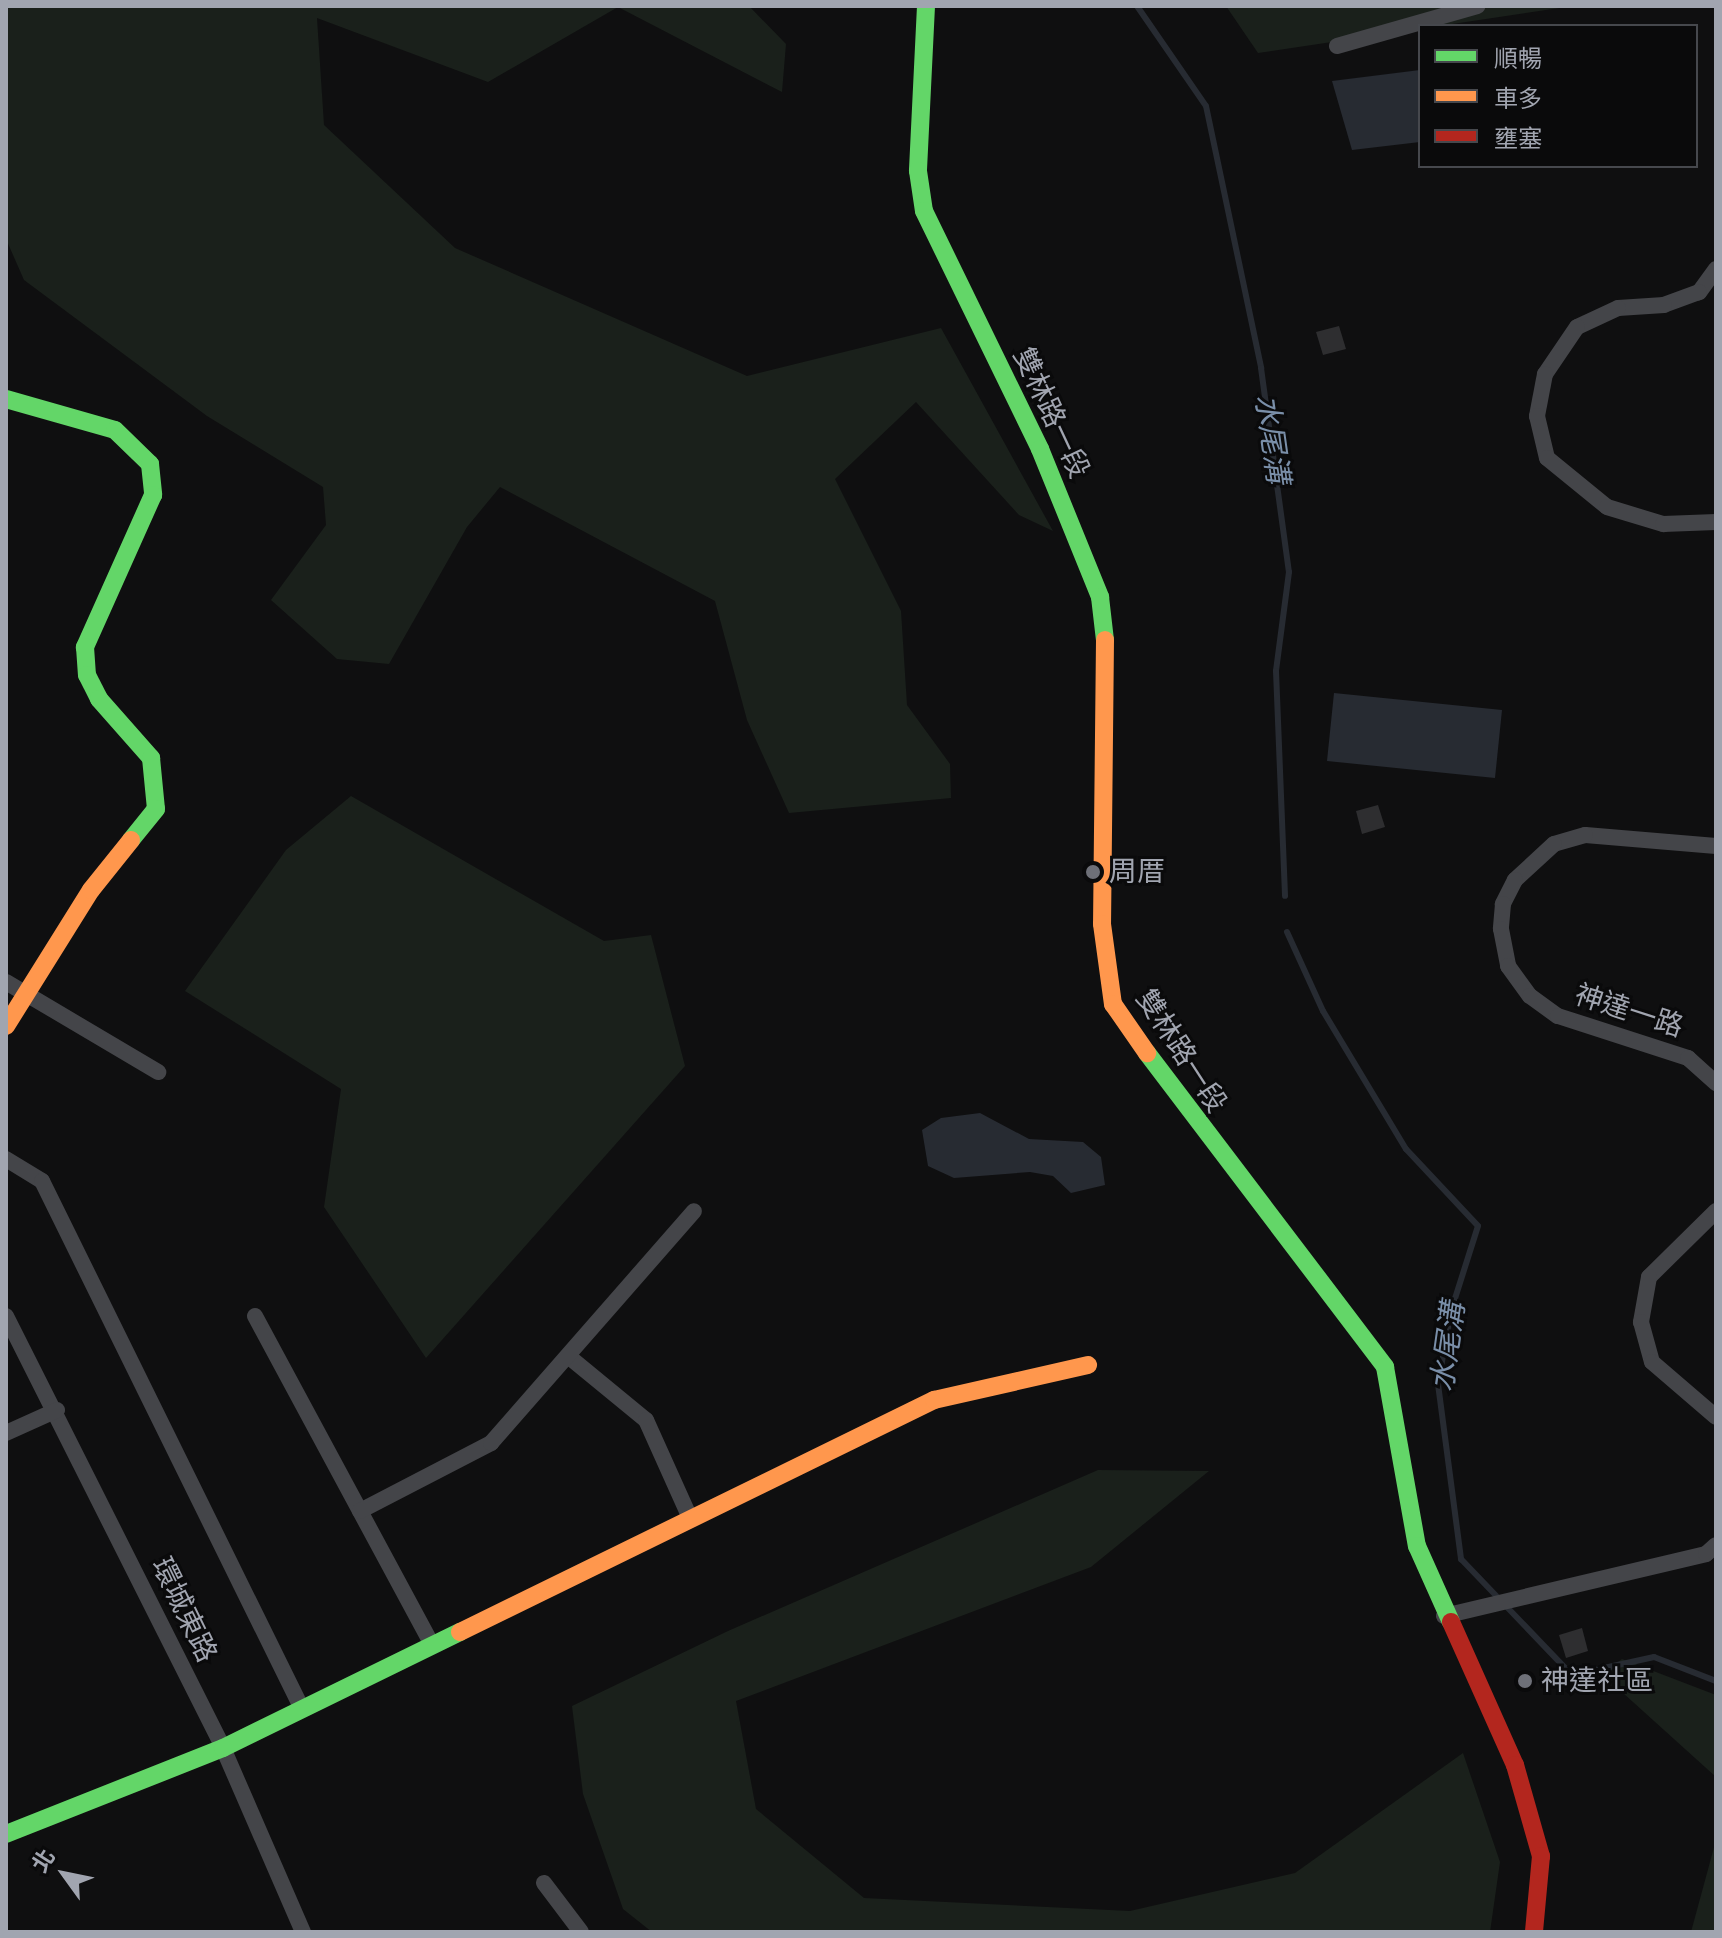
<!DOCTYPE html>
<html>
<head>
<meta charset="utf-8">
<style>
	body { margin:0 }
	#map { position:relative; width:1722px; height:1938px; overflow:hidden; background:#0f0f10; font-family:"Varela Round","Noto Sans TC",sans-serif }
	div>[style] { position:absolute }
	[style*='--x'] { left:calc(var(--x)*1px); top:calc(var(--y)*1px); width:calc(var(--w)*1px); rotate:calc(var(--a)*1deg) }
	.green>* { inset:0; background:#1a201b }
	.water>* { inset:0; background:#272b32 }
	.stream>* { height:6px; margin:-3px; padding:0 3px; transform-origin:3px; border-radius:3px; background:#272b32 }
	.building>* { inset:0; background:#2e2e30 }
	.street>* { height:16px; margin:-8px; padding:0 8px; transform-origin:8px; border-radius:8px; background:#444549 }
	.fast>* { height:18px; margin:-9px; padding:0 9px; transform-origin:9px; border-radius:9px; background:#63d668 }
	.slow>* { height:18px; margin:-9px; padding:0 9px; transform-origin:9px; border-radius:9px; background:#ff974d }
	.jam>* { height:18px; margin:-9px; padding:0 9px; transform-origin:9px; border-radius:9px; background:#b3261e }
	.dots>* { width:22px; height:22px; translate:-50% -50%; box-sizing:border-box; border:4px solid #0a0a0b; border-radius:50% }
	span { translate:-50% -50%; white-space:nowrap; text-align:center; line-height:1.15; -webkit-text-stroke:6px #0a0a0b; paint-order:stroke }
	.street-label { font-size:28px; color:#a1a5b0 }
	.poi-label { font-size:28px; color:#a1a5b0 }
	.left { translate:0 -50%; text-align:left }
	.water-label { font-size:30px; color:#7a8fa9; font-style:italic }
	.frame { position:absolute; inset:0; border:8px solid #a1a5b0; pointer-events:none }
	.legend { position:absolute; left:1418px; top:24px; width:280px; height:144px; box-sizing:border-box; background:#0a0a0b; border:2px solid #46484d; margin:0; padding:10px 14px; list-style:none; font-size:24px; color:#a1a5b0 }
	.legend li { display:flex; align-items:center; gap:16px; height:40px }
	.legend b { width:40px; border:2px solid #46484d }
	.north { position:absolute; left:24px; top:1834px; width:80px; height:80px; -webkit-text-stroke:6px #0a0a0b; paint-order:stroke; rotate:303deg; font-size:22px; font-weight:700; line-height:32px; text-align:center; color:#a1a5b0 }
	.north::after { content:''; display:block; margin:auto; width:28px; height:36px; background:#a1a5b0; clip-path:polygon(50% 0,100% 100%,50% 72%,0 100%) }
</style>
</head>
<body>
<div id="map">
	<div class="green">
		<i style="clip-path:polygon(6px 6px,749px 6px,786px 44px,782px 92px,618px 7px,488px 82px,317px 18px,324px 125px,455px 248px,747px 376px,941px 328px,1053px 531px,1019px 515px,916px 402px,835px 479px,901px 611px,907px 705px,950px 764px,951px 798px,789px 813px,747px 720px,715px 601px,500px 487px,467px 527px,389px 664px,337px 659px,271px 600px,326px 525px,323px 487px,207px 416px,24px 280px,6px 239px)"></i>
		<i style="clip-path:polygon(1226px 6px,1573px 6px,1258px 53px)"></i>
		<i style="clip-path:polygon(351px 796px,604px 941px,651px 935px,685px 1066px,426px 1358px,324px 1207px,341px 1089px,185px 991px,286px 850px)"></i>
		<i style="clip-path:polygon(1098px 1470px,1209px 1471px,1091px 1567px,736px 1701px,756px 1809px,864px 1898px,1130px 1911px,1295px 1873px,1463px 1753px,1500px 1862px,1490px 1932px,652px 1932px,623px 1909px,583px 1794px,572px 1706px,728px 1631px)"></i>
		<i style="clip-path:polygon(1622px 1659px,1716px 1695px,1716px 1777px,1602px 1674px)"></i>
		<i style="clip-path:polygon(1716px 1840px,1716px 1932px,1691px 1932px)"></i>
	</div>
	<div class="water">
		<i style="clip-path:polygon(1420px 70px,1420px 142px,1352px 150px,1332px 81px)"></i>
		<i style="clip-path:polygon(1334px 693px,1502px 710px,1495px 778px,1327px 761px)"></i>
		<i style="clip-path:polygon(980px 1113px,1029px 1139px,1083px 1142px,1101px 1157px,1105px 1185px,1071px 1193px,1053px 1176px,1030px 1172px,954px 1178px,928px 1166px,922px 1130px,941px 1118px)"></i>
	</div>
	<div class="stream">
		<i style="--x:1137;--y:6;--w:121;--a:55.4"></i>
		<i style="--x:1206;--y:106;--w:268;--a:78.1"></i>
		<i style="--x:1261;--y:368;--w:206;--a:82.2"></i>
		<i style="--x:1289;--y:572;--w:100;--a:97.5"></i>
		<i style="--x:1276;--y:671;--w:225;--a:87.7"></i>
		<i style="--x:1287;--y:932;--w:87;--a:65.5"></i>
		<i style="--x:1323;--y:1011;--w:161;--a:59"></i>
		<i style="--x:1406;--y:1149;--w:105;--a:46.9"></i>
		<i style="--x:1478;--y:1226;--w:89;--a:107.6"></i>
		<i style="--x:1451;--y:1311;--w:74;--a:100.1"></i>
		<i style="--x:1438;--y:1384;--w:177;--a:82.5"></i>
		<i style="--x:1461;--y:1559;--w:161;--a:46.3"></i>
		<i style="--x:1572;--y:1675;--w:84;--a:-12.4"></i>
		<i style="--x:1654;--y:1657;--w:66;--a:21.2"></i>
	</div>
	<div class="building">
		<i style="clip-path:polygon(1339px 326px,1346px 349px,1323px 355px,1316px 332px)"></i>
		<i style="clip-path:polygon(1378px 805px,1385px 827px,1362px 834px,1356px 811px)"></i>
		<i style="clip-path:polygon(1582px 1628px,1588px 1651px,1566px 1658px,1559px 1635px)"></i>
	</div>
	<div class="street">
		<i style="--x:1337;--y:46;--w:146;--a:-15.9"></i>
		<i style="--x:1716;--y:269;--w:29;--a:126"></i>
		<i style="--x:1699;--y:292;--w:37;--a:160"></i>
		<i style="--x:1664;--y:305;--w:46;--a:176.3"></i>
		<i style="--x:1618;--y:308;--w:45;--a:155.1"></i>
		<i style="--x:1577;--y:327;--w:57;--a:124.2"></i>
		<i style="--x:1545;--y:374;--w:43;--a:100.8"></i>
		<i style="--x:1537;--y:416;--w:43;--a:76.6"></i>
		<i style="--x:1547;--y:458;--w:77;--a:39.2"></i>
		<i style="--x:1607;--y:507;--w:59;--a:16.9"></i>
		<i style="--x:1663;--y:524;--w:53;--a:-2.2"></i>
		<i style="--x:1716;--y:846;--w:131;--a:-175.2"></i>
		<i style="--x:1585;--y:835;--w:32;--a:164"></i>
		<i style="--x:1554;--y:844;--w:53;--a:137.3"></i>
		<i style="--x:1515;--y:880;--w:27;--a:117"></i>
		<i style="--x:1503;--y:904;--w:25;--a:95"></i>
		<i style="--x:1501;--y:929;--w:38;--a:79"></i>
		<i style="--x:1508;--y:966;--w:37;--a:54"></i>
		<i style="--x:1530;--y:996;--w:34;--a:36"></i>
		<i style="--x:1558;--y:1016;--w:137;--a:17.9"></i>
		<i style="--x:1688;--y:1058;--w:38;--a:42"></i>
		<i style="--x:6;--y:982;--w:177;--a:30.6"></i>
		<i style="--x:6;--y:1159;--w:42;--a:31.4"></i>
		<i style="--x:42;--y:1181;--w:589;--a:63.78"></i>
		<i style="--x:1716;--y:1211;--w:94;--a:135.4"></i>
		<i style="--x:1649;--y:1277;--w:46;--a:100.1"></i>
		<i style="--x:1641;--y:1322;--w:41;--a:74.6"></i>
		<i style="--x:1652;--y:1362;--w:84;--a:40.7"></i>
		<i style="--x:6;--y:1316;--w:483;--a:63.3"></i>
		<i style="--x:223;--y:1748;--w:201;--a:66.5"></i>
		<i style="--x:255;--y:1316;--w:374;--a:61.7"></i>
		<i style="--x:568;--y:1356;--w:101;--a:39.4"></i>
		<i style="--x:646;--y:1420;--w:107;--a:65.8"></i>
		<i style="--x:6;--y:1433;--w:56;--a:-24.3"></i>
		<i style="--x:360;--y:1511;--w:148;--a:-27.4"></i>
		<i style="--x:491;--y:1443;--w:308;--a:-48.8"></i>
		<i style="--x:1444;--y:1616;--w:269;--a:-13.3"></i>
		<i style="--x:1706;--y:1554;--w:13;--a:-42"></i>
		<i style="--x:544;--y:1883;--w:61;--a:52.9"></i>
	</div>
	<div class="fast">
		<i style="--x:926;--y:6;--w:165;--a:92.8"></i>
		<i style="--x:918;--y:171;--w:40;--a:81.5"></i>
		<i style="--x:924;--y:211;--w:265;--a:64"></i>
		<i style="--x:1040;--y:449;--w:160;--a:67.9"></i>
		<i style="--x:1100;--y:597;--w:43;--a:83.4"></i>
		<i style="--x:6;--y:399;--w:113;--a:15.9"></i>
		<i style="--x:115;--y:430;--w:49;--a:44.2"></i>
		<i style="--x:150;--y:464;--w:31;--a:84"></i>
		<i style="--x:153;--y:495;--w:167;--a:114.1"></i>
		<i style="--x:85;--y:647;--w:28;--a:86"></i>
		<i style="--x:87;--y:675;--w:27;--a:63"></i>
		<i style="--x:99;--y:699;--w:79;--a:48.6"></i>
		<i style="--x:151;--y:758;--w:51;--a:84.4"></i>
		<i style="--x:156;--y:809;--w:40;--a:129"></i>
		<i style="--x:1147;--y:1053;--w:394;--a:52.8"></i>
		<i style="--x:1385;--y:1367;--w:182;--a:79.9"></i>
		<i style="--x:1417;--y:1546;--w:83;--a:65.9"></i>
		<i style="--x:6;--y:1834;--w:233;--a:-21.6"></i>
		<i style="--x:223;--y:1748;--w:264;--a:-26.1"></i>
	</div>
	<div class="slow">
		<i style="--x:1105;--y:640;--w:284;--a:90.6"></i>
		<i style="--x:1102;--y:924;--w:81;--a:82.2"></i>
		<i style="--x:1113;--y:1004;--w:60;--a:55.2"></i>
		<i style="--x:6;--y:1026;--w:160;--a:-58"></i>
		<i style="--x:91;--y:890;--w:64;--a:-51.3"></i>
		<i style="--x:460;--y:1632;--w:528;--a:-26.08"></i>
		<i style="--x:934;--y:1400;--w:158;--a:-12.8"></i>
	</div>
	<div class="jam">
		<i style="--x:1451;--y:1622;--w:157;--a:65.9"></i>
		<i style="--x:1515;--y:1765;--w:95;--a:74.1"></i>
		<i style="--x:1541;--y:1856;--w:76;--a:95.3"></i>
	</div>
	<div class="dots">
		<i style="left:1093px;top:872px;background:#6e7078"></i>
		<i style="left:1525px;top:1681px;background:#6e7078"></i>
	</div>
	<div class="street-label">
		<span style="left:1051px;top:413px;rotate:65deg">雙林路一段</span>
		<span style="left:1629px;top:1011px;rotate:18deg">神達一路</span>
		<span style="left:1181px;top:1051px;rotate:57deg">雙林路一段</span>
		<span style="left:184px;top:1610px;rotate:64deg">環城東路</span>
	</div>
	<div class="poi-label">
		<span class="left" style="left:1109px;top:872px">周厝</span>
		<span class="left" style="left:1541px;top:1681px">神達社區</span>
	</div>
	<div class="water-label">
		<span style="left:1271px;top:439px;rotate:82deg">水尾溝</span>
		<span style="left:1449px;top:1347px;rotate:-82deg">水尾溝</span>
	</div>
	<div class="frame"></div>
	<ul class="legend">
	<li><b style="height:10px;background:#63d668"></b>順暢</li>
	<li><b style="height:10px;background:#ff974d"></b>車多</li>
	<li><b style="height:10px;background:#b3261e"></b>壅塞</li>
	</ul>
	<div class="north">北</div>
</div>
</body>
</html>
